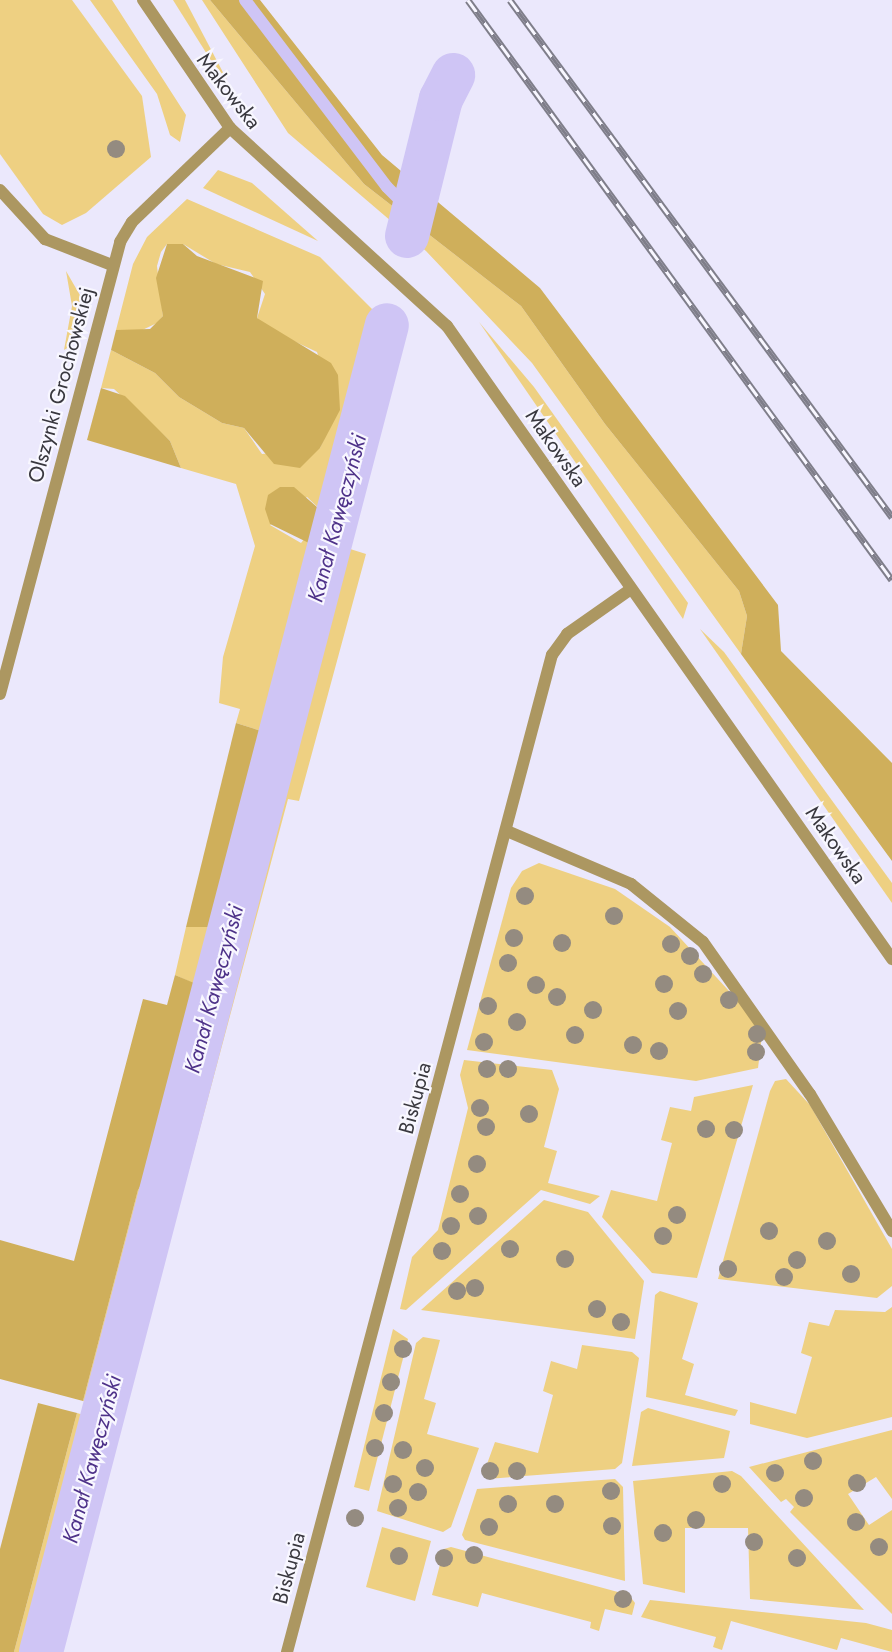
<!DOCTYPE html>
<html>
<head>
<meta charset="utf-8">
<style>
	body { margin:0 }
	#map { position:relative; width:892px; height:1652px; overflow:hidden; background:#ebe8fc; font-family:Jost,sans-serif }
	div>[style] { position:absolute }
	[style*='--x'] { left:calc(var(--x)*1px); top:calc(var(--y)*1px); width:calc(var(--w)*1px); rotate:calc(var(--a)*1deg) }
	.green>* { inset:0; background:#eed082 }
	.forest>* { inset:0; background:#cfaf5b }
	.stream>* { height:12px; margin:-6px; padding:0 6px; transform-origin:6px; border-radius:6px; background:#cfc5f5 }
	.canal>* { height:44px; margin:-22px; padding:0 22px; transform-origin:22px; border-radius:22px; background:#cfc5f5 }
	.service>* { height:12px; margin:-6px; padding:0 6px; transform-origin:6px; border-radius:6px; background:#ac9761 }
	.minor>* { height:12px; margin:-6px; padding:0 6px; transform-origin:6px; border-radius:6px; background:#ac9761 }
	.tertiary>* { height:12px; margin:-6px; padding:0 6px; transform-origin:6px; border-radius:6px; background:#ac9761 }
	.rail>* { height:7px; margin-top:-3.5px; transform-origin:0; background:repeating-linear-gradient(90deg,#f8f7ff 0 14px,#7f7e8a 0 28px); box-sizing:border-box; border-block:2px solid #7f7e8a }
	.trees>* { width:18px; height:18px; margin:-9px; border-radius:50%; background:#948b80 }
	span { translate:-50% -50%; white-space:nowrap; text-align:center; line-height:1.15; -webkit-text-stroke:4.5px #f8f7ff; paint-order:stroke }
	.street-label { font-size:21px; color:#39383f }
	.water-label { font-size:22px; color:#4e3289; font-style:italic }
</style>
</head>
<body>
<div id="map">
	<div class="green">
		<i style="clip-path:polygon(0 0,72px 0,142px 96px,151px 157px,86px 213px,62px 225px,43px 214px,0 154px)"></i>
		<i style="clip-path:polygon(90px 0,112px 0,186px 115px,180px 142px,170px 135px,157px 94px)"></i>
		<i style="clip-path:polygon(173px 0,185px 0,227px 80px,210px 59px)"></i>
		<i style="clip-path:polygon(202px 0,210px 0,364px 184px,521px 306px,605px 424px,739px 591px,747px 616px,741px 654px,532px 363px,426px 251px,288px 133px)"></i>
		<i style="clip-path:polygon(218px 170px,252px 183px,318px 241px,203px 188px)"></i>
		<i style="clip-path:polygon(evenodd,187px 199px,320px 257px,401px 338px,347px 548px,366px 554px,299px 801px,288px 799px,124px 1412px,83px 1401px,138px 1190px,162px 1152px,206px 989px,175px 975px,186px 927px,208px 927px,225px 906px,271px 734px,236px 723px,240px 709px,219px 703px,223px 657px,255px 546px,236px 484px,181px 468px,170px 441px,114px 389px,101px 388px,111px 350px,155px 373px,179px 397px,222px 423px,244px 428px,262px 454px,320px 448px,336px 413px,317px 352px,268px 329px,257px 318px,265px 294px,250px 272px,216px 264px,183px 244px,167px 244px,161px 252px,157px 266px,163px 316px,157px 323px,136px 333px,116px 330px,133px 264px,147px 237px,187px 199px,307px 497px,325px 514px,301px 543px,270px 525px,307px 497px)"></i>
		<i style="clip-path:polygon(66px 271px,81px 297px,72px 345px,64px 350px,72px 306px)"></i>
		<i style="clip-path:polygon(479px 322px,534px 387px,688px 603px,683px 619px)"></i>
		<i style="clip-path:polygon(700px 629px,724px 652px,892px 883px,892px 903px)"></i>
		<i style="clip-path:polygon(539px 863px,615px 889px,670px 927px,752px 1016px,762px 1035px,758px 1068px,696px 1081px,467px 1050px,511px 888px,522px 871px)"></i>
		<i style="clip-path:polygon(464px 1060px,552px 1070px,559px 1089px,544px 1147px,557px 1151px,548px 1183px,600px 1196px,590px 1204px,541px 1190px,406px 1310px,400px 1309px,412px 1257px,438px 1230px,468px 1108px,460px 1075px)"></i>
		<i style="clip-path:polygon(786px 1079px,810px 1105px,892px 1249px,892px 1286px,877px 1298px,718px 1279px,770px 1091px,775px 1081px)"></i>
		<i style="clip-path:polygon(753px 1085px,697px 1278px,652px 1273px,602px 1217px,611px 1190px,657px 1201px,672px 1143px,661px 1140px,670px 1107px,691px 1111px,694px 1097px)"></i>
		<i style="clip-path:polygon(544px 1200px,588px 1212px,644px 1281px,635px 1339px,421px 1310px)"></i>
		<i style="clip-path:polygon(660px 1291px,698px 1303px,682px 1359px,694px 1364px,685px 1395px,738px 1410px,735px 1416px,646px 1397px,655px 1295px)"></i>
		<i style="clip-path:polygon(892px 1307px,892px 1417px,807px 1438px,750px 1424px,750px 1402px,796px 1414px,812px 1357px,801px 1353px,809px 1322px,829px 1326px,835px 1310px,885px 1312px)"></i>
		<i style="clip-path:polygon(393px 1329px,408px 1339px,369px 1491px,354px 1487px)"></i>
		<i style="clip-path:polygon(423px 1337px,440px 1340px,424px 1399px,436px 1403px,427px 1434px,479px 1448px,451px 1527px,443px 1532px,377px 1511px,416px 1343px)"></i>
		<i style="clip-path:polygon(582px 1345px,632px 1352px,639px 1358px,622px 1463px,615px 1469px,487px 1479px,483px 1475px,495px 1442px,538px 1453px,553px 1395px,543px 1391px,551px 1361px,577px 1369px)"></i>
		<i style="clip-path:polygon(648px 1408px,730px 1431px,724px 1458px,632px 1466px,641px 1412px)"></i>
		<i style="clip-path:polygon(77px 1413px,120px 1426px,57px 1652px,14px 1652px)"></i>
		<i style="clip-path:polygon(892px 1430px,892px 1499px,876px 1477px,848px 1494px,869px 1525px,892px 1510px,892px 1614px,790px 1512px,794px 1507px,786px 1499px,781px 1502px,749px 1467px)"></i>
		<i style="clip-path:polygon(732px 1471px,741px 1476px,864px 1610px,750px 1599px,748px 1528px,685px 1528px,685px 1593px,643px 1584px,633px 1481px)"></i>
		<i style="clip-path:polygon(615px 1479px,623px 1487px,625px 1581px,465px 1540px,462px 1535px,477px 1489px)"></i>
		<i style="clip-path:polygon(382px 1527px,431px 1541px,415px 1601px,366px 1587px)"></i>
		<i style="clip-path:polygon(451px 1547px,629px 1595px,635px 1603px,632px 1615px,605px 1609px,599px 1631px,590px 1628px,591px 1622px,482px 1593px,478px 1607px,432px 1595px,444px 1549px)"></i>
		<i style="clip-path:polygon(650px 1600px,866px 1623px,892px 1630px,892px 1652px,841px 1638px,837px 1650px,731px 1621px,722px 1650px,713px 1647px,716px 1637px,641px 1617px)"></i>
	</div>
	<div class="forest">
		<i style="clip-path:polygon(210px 0,260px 0,382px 155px,540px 288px,778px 605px,781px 651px,892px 763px,892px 861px,741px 654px,747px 616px,739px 591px,605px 424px,521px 306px,364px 184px)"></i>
		<i style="clip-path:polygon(167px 244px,183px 244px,197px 256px,263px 281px,257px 318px,331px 363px,338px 375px,340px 410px,320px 448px,300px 468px,274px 464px,244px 428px,222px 423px,179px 397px,155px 373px,111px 350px,116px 330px,150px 329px,163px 316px,156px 278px)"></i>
		<i style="clip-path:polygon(101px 388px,125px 396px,170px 441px,181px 468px,87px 440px)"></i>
		<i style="clip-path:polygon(280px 487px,294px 487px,325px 514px,317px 547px,270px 524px,265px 509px,268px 495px)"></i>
		<i style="clip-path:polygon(236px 723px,271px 734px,256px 792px,225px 906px,208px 927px,186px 927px)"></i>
		<i style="clip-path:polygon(175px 975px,206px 988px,162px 1152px,138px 1190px,83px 1401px,0 1379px,0 1240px,74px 1261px,143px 999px,167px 1005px)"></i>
		<i style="clip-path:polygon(38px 1403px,77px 1413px,14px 1652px,0 1652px,0 1549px)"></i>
	</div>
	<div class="stream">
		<i style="--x:245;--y:0;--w:235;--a:52.8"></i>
		<i style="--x:387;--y:187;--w:18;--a:45"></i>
		<i style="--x:400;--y:200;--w:15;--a:11"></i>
	</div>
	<div class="canal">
		<i style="--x:407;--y:236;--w:141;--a:-76.1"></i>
		<i style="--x:441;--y:99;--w:27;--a:-63"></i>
		<i style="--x:41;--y:1652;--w:1371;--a:-75.39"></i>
	</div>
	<div class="service">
		<i style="--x:507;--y:831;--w:135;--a:23.1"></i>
		<i style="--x:631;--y:884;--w:92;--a:38.9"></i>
		<i style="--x:703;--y:942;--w:186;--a:54.9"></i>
		<i style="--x:810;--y:1094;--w:160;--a:59.1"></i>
	</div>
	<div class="minor">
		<i style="--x:0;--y:190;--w:67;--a:47.4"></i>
		<i style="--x:45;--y:239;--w:72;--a:21.2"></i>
		<i style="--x:0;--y:694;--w:468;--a:-75.1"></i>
		<i style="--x:120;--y:242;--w:23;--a:-59"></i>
		<i style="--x:132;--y:222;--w:136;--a:-43.8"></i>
		<i style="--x:287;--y:1652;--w:1032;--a:-75.12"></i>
		<i style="--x:552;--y:655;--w:26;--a:-54"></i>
		<i style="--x:567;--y:634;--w:78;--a:-35.1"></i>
	</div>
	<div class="tertiary">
		<i style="--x:143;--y:0;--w:155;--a:55.8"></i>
		<i style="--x:230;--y:128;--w:294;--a:42.4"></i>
		<i style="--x:447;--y:326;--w:774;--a:54.89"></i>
	</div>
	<div class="rail">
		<i style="--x:468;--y:0;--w:718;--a:53.83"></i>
		<i style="--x:510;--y:0;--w:643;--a:53.54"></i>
	</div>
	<div class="trees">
		<i style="left:116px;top:149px"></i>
		<i style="left:525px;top:896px"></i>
		<i style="left:614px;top:916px"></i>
		<i style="left:514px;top:938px"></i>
		<i style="left:562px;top:943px"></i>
		<i style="left:671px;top:944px"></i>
		<i style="left:690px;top:956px"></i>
		<i style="left:508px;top:963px"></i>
		<i style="left:703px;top:974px"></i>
		<i style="left:664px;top:984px"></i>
		<i style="left:536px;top:985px"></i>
		<i style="left:557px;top:997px"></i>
		<i style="left:729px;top:1000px"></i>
		<i style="left:488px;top:1006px"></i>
		<i style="left:593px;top:1010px"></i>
		<i style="left:678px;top:1011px"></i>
		<i style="left:517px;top:1022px"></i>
		<i style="left:757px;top:1034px"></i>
		<i style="left:575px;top:1035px"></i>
		<i style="left:484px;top:1042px"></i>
		<i style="left:633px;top:1045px"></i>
		<i style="left:659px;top:1051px"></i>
		<i style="left:756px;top:1052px"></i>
		<i style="left:487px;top:1069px"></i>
		<i style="left:508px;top:1069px"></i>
		<i style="left:480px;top:1108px"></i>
		<i style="left:529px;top:1114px"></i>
		<i style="left:486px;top:1127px"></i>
		<i style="left:706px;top:1129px"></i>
		<i style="left:734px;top:1130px"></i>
		<i style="left:477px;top:1164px"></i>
		<i style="left:460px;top:1194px"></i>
		<i style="left:677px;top:1215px"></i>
		<i style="left:478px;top:1216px"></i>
		<i style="left:451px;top:1226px"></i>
		<i style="left:769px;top:1231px"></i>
		<i style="left:663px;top:1236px"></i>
		<i style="left:827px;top:1241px"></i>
		<i style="left:510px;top:1249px"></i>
		<i style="left:442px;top:1251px"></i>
		<i style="left:565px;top:1259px"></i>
		<i style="left:797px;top:1260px"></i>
		<i style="left:728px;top:1269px"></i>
		<i style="left:851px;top:1274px"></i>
		<i style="left:784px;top:1277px"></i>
		<i style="left:475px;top:1288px"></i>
		<i style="left:457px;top:1291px"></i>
		<i style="left:597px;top:1309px"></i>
		<i style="left:621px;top:1322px"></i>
		<i style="left:403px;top:1349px"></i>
		<i style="left:391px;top:1382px"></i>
		<i style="left:384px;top:1413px"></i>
		<i style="left:375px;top:1448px"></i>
		<i style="left:403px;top:1450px"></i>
		<i style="left:813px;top:1461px"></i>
		<i style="left:425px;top:1468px"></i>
		<i style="left:490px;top:1471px"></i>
		<i style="left:517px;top:1471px"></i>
		<i style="left:775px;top:1473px"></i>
		<i style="left:857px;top:1483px"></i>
		<i style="left:393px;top:1484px"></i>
		<i style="left:722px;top:1484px"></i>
		<i style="left:611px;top:1491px"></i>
		<i style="left:418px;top:1492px"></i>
		<i style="left:804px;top:1498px"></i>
		<i style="left:508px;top:1504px"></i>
		<i style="left:555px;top:1504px"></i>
		<i style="left:398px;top:1508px"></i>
		<i style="left:355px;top:1518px"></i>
		<i style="left:696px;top:1520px"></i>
		<i style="left:856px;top:1522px"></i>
		<i style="left:612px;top:1526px"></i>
		<i style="left:489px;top:1527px"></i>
		<i style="left:663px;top:1533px"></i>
		<i style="left:754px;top:1542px"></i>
		<i style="left:879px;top:1547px"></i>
		<i style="left:474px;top:1555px"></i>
		<i style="left:399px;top:1556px"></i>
		<i style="left:444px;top:1558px"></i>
		<i style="left:797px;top:1558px"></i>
		<i style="left:623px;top:1599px"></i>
	</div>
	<div class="street-label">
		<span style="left:229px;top:91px;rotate:52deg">Makowska</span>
		<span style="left:61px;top:385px;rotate:-75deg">Olszynki Grochowskiej</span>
		<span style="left:556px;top:448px;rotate:55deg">Makowska</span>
		<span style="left:836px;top:845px;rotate:55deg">Makowska</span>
		<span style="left:415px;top:1098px;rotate:-75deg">Biskupia</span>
		<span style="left:289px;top:1568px;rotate:-75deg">Biskupia</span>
	</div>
	<div class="water-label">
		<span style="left:337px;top:518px;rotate:-75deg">Kanał Kawęczyński</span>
		<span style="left:214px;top:989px;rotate:-75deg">Kanał Kawęczyński</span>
		<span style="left:92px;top:1459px;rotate:-75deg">Kanał Kawęczyński</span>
	</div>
</div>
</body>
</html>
